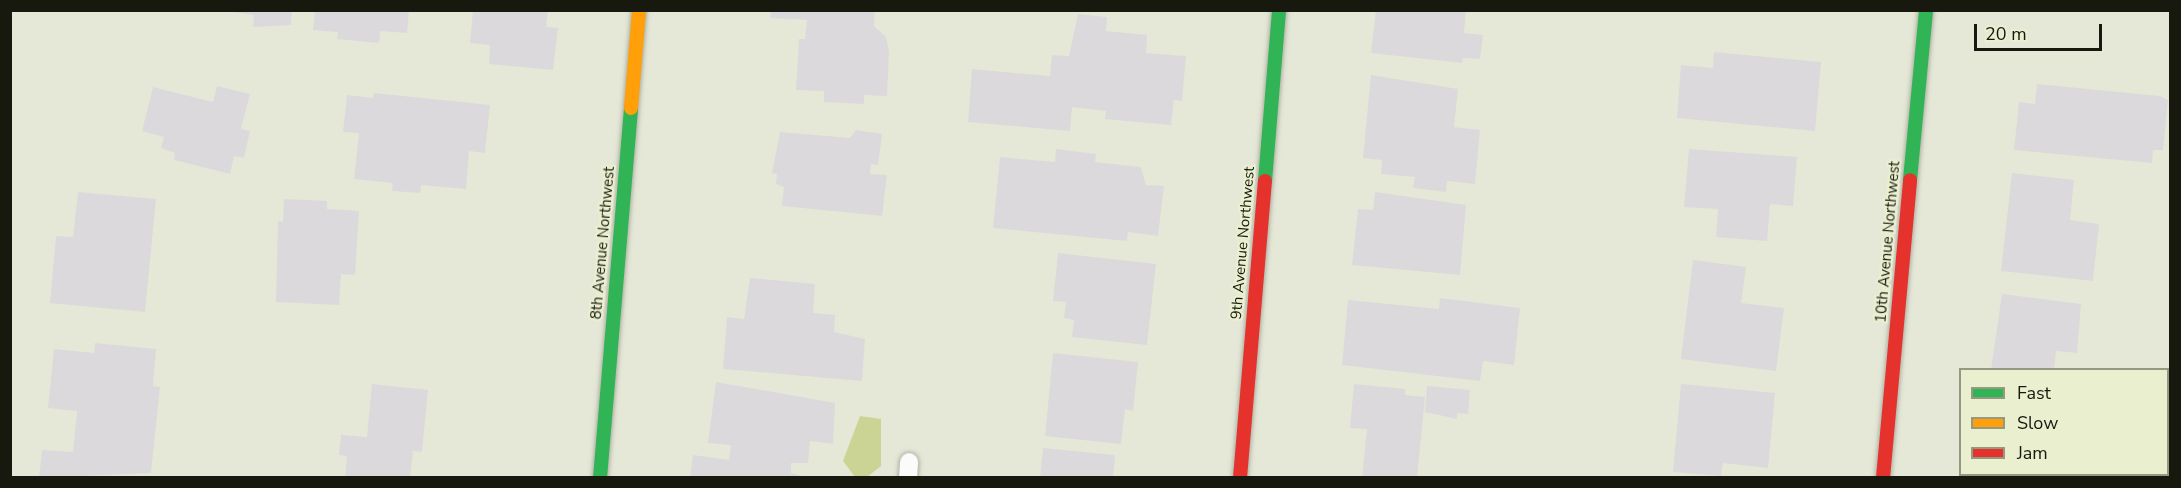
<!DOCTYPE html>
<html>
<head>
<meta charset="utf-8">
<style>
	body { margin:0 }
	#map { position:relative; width:2181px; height:488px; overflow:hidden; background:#e5e8d7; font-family:"Nunito Sans",sans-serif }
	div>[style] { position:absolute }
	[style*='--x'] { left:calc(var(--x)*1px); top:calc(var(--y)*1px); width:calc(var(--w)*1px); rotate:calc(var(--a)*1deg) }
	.water>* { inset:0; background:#cbd495 }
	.building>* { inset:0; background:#dcd9dc }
	.roads { filter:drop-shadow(0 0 2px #afb2a4) drop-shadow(0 0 2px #afb2a4) }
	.lane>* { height:18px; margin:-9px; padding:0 9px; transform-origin:9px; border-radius:9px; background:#fbfcf9 }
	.fast>* { height:14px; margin:-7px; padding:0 7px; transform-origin:7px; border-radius:7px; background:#30b455 }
	.slow>* { height:14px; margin:-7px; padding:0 7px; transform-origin:7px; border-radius:7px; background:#ff9f0a }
	.jam>* { height:14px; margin:-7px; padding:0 7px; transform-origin:7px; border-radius:7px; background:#e5322d }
	span { translate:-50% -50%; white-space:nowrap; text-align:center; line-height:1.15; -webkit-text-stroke:4.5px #eaefd0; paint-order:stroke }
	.street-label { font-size:15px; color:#18190e }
	.frame { position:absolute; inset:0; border:12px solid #18190e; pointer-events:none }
	.legend { position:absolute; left:1959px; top:368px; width:210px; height:108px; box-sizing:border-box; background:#eaefd0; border:2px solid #969982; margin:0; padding:8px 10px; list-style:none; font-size:18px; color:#18190e }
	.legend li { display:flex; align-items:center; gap:12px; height:30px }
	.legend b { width:30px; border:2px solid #969982 }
	.scale { position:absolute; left:1974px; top:24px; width:128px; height:27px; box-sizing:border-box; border:3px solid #18190e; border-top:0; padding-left:8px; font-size:18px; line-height:21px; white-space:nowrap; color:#18190e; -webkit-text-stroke:4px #eaefd0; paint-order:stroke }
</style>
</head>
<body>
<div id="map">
	<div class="water">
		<i style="clip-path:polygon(860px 416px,881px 419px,881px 466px,867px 477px,855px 477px,843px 461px)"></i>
	</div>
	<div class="building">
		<i style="clip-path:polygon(218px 10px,292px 10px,291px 25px,253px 27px,254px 15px)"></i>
		<i style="clip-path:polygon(315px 10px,409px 10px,407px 33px,380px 31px,379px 43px,337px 39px,338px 32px,313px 30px)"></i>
		<i style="clip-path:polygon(473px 10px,548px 10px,546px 27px,558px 28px,553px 70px,489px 64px,490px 45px,470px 43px)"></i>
		<i style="clip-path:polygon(771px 10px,875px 10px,874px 26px,886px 37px,889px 52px,887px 96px,864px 95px,864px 104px,824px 102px,824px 91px,796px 90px,799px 39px,805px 39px,807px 20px,770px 18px)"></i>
		<i style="clip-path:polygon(1376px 10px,1466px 10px,1464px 33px,1483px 35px,1480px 59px,1463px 58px,1462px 63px,1371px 53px)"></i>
		<i style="clip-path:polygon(1078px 14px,1107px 17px,1106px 31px,1147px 35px,1146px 53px,1186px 56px,1182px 101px,1174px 100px,1171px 125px,1105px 119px,1106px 111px,1072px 107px,1070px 131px,968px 122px,972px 69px,1050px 76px,1052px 55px,1069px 56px)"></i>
		<i style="clip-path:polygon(1714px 52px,1821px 62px,1815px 131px,1677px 118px,1681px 65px,1713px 68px)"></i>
		<i style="clip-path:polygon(1371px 75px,1458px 89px,1454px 127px,1480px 130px,1475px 184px,1447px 181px,1446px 192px,1413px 188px,1415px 177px,1381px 174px,1382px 160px,1363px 158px)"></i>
		<i style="clip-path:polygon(2037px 84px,2160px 96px,2168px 100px,2163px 150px,2153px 150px,2152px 163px,2014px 150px,2019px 102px,2035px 104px)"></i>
		<i style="clip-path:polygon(217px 86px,250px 94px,241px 129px,250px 131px,244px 158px,234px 156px,230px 174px,174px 160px,175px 153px,161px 148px,164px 137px,142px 131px,153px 87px,213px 102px)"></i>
		<i style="clip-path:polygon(374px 93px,490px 105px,485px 153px,469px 151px,466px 189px,421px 185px,420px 193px,392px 191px,393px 183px,354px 179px,359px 133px,343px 132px,347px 95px,373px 98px)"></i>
		<i style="clip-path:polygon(856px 130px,882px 134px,878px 165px,871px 164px,870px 174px,887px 175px,882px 216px,782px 206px,784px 187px,776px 184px,777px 174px,772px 173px,780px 132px,850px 138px)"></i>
		<i style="clip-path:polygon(1056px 149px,1096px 154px,1095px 162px,1141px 167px,1146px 185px,1164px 186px,1158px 236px,1128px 232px,1127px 241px,993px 228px,1000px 157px,1055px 162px)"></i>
		<i style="clip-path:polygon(1689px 149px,1797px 157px,1793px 206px,1770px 204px,1767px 241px,1716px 237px,1718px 209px,1684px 207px)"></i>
		<i style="clip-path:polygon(2012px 173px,2074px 180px,2070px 220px,2099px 224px,2093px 281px,2001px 271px)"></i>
		<i style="clip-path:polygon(78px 192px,156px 199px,145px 312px,50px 303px,56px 236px,73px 237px)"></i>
		<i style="clip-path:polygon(1375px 192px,1466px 205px,1460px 275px,1352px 265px,1358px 209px,1373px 210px)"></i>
		<i style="clip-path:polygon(284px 199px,327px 201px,327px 209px,359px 211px,355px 275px,341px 274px,339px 305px,276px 302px,278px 221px,283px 222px)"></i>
		<i style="clip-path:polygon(1058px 253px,1156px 264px,1147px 345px,1072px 337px,1074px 320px,1064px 318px,1066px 302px,1053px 301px)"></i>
		<i style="clip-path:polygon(1693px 260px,1746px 267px,1741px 303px,1784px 308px,1776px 371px,1681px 359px)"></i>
		<i style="clip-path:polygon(750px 278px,815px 284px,813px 313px,835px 315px,834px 332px,865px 339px,862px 381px,723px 369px,727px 317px,744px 319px)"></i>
		<i style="clip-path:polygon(2002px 294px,2081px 304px,2077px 353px,2056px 351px,2054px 370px,1991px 370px)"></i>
		<i style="clip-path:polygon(1440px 298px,1520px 308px,1514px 365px,1483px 361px,1480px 381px,1342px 365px,1348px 300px,1439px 309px)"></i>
		<i style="clip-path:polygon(95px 343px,156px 349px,153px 386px,160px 387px,151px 473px,39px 478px,42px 450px,73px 452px,77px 411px,48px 408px,54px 349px,94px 353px)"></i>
		<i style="clip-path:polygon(1053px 353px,1138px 362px,1133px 411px,1125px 409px,1121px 444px,1045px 436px)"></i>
		<i style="clip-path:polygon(716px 382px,835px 403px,833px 444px,810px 441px,808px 463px,791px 463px,791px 473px,809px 478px,690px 478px,693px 455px,729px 460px,731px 445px,708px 443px)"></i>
		<i style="clip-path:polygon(372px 384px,428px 390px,422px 452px,413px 451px,410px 478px,345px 478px,347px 456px,339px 455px,341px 435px,367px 437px)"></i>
		<i style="clip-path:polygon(1354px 384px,1405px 389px,1405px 395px,1425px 397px,1417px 478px,1362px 478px,1367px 429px,1350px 428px)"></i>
		<i style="clip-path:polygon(1681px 384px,1775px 393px,1768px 468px,1723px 463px,1721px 476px,1673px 472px)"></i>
		<i style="clip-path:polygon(1427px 386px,1470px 390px,1468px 414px,1457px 413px,1457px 419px,1425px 412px)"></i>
		<i style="clip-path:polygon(1043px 448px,1115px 455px,1113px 478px,1040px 478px)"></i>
		<i style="clip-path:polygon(1985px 474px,2082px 474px,1985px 478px)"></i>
	</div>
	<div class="roads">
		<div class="lane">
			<i style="--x:908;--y:478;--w:16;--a:-86"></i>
		</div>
		<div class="fast">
			<i style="--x:1910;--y:180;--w:171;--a:-84.6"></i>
			<i style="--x:1265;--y:181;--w:172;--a:-85.3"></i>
			<i style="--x:600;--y:478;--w:371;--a:-85.2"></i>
		</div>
		<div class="slow">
			<i style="--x:631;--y:108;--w:98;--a:-85.3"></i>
		</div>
		<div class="jam">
			<i style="--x:1240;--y:478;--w:298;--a:-85.2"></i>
			<i style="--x:1883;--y:478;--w:299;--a:-84.8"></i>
		</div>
	</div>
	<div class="street-label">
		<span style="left:1888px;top:242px;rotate:-85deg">10th Avenue Northwest</span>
		<span style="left:603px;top:243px;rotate:-85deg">8th Avenue Northwest</span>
		<span style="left:1243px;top:243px;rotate:-85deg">9th Avenue Northwest</span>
	</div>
	<div class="frame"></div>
	<ul class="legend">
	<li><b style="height:8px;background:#30b455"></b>Fast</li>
	<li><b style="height:8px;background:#ff9f0a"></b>Slow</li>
	<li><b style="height:8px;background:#e5322d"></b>Jam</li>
	</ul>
	<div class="scale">20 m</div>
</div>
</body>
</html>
